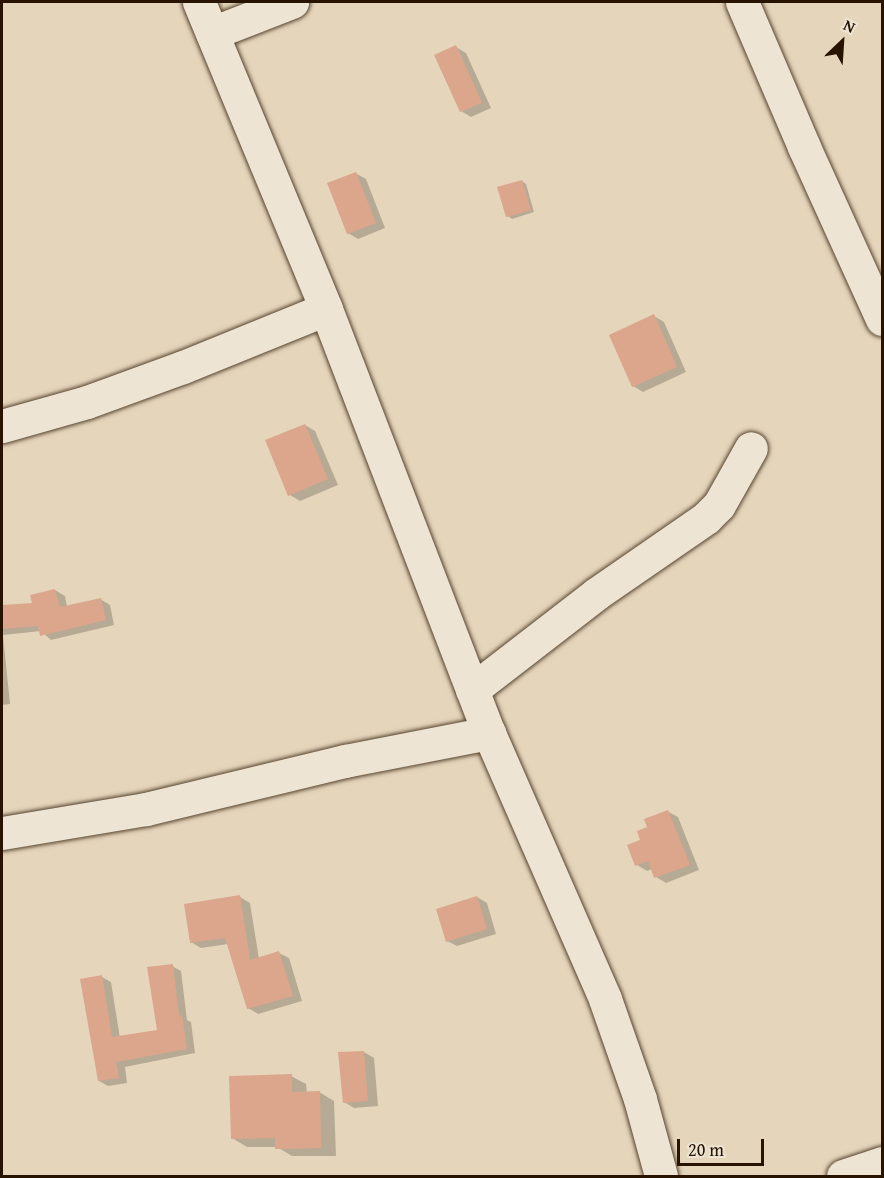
<!DOCTYPE html>
<html>
<head>
<meta charset="utf-8">
<style>
	body { margin:0 }
	#map { position:relative; width:884px; height:1178px; overflow:hidden; background:#e5d5bb; font-family:"Gentium Book Plus",serif }
	div>[style] { position:absolute }
	[style*='--x'] { left:calc(var(--x)*1px); top:calc(var(--y)*1px); width:calc(var(--w)*1px); rotate:calc(var(--a)*1deg) }
	.shadow>* { inset:0; background:#0003 }
	.building>* { inset:0; background:#dca68c }
	.roads { filter:drop-shadow(0 0 2px #57442f) drop-shadow(0 0 2px #57442f) }
	.minor>* { height:33px; margin:-16.5px; padding:0 16.5px; transform-origin:16.5px; border-radius:16.5px; background:#eee4d3 }
	span { translate:-50% -50%; white-space:nowrap; text-align:center; line-height:1.15; -webkit-text-stroke:6px #eee4d3; paint-order:stroke }
	.frame { position:absolute; inset:0; border:3px solid #281300; pointer-events:none }
	.north { position:absolute; left:812px; top:12px; width:60px; height:60px; -webkit-text-stroke:4px #eee4d3; paint-order:stroke; rotate:25deg; font-size:16px; font-weight:700; line-height:24px; text-align:center; color:#281300 }
	.north::after { content:''; display:block; margin:auto; width:21px; height:27px; background:#281300; clip-path:polygon(50% 0,100% 100%,50% 72%,0 100%) }
	.scale { position:absolute; left:677px; top:1139px; width:87px; height:27px; box-sizing:border-box; border:3px solid #281300; border-top:0; padding-left:8px; font-size:18px; line-height:21px; white-space:nowrap; color:#281300; -webkit-text-stroke:4px #eee4d3; paint-order:stroke }
</style>
</head>
<body>
<div id="map">
	<div class="shadow">
		<i style="clip-path:polygon(456px 47px,466px 53px,491px 108px,471px 117px,461px 111px)"></i>
		<i style="clip-path:polygon(355px 173px,366px 179px,385px 228px,358px 239px,348px 233px)"></i>
		<i style="clip-path:polygon(522px 181px,526px 184px,534px 212px,512px 219px,508px 216px)"></i>
		<i style="clip-path:polygon(654px 316px,664px 322px,686px 372px,643px 392px,633px 386px)"></i>
		<i style="clip-path:polygon(305px 425px,315px 431px,338px 485px,300px 501px,290px 495px)"></i>
		<i style="clip-path:polygon(55px 590px,65px 596px,67px 607px,100px 599px,110px 605px,114px 625px,51px 640px,41px 631px,3px 635px,10px 704px,2px 705px,2px 609px,34px 606px)"></i>
		<i style="clip-path:polygon(667px 811px,678px 817px,699px 870px,666px 883px,656px 877px,652px 869px,647px 871px,637px 865px,642px 841px,649px 828px)"></i>
		<i style="clip-path:polygon(240px 897px,250px 903px,259px 959px,279px 953px,289px 958px,302px 1001px,258px 1014px,248px 1008px,228px 944px,201px 948px,191px 942px)"></i>
		<i style="clip-path:polygon(477px 897px,487px 903px,496px 934px,457px 946px,447px 941px)"></i>
		<i style="clip-path:polygon(172px 966px,181px 971px,187px 1020px,191px 1022px,195px 1053px,125px 1067px,127px 1083px,108px 1086px,99px 1081px,102px 977px,111px 982px,120px 1038px,159px 1031px)"></i>
		<i style="clip-path:polygon(364px 1052px,374px 1058px,378px 1106px,354px 1108px,344px 1102px)"></i>
		<i style="clip-path:polygon(291px 1076px,306px 1084px,307px 1093px,319px 1092px,334px 1101px,336px 1156px,292px 1156px,277px 1147px,247px 1147px,232px 1138px)"></i>
	</div>
	<div class="building">
		<i style="clip-path:polygon(456px 45px,482px 103px,460px 112px,434px 55px)"></i>
		<i style="clip-path:polygon(356px 172px,376px 223px,347px 234px,327px 183px)"></i>
		<i style="clip-path:polygon(522px 180px,531px 210px,506px 217px,497px 187px)"></i>
		<i style="clip-path:polygon(654px 314px,677px 367px,632px 387px,609px 335px)"></i>
		<i style="clip-path:polygon(305px 424px,328px 479px,288px 496px,265px 440px)"></i>
		<i style="clip-path:polygon(55px 589px,60px 607px,101px 598px,106px 620px,40px 636px,38px 626px,2px 629px,2px 605px,32px 603px,30px 595px)"></i>
		<i style="clip-path:polygon(668px 810px,690px 865px,654px 878px,648px 861px,635px 866px,627px 845px,640px 840px,637px 831px,647px 827px,644px 819px)"></i>
		<i style="clip-path:polygon(240px 895px,250px 960px,279px 951px,293px 996px,247px 1009px,225px 938px,190px 943px,184px 904px)"></i>
		<i style="clip-path:polygon(477px 896px,487px 929px,446px 942px,436px 909px)"></i>
		<i style="clip-path:polygon(173px 964px,179px 1016px,182px 1015px,187px 1049px,116px 1062px,119px 1078px,98px 1081px,80px 979px,102px 975px,112px 1037px,157px 1030px,147px 967px)"></i>
		<i style="clip-path:polygon(364px 1051px,368px 1101px,343px 1103px,338px 1052px)"></i>
		<i style="clip-path:polygon(292px 1074px,292px 1092px,320px 1091px,321px 1148px,275px 1149px,275px 1138px,231px 1139px,229px 1076px)"></i>
	</div>
	<div class="roads">
		<div class="minor">
			<i style="--x:199;--y:2;--w:332;--a:67.5"></i>
			<i style="--x:326;--y:309;--w:454;--a:69"></i>
			<i style="--x:489;--y:733;--w:290;--a:66.4"></i>
			<i style="--x:605;--y:999;--w:106;--a:70.7"></i>
			<i style="--x:640;--y:1099;--w:80;--a:74.7"></i>
			<i style="--x:742;--y:2;--w:158;--a:66.8"></i>
			<i style="--x:804;--y:147;--w:189;--a:65.6"></i>
			<i style="--x:212;--y:33;--w:86;--a:-21.2"></i>
			<i style="--x:2;--y:426;--w:88;--a:-15.8"></i>
			<i style="--x:87;--y:402;--w:102;--a:-20"></i>
			<i style="--x:183;--y:367;--w:154;--a:-22.1"></i>
			<i style="--x:472;--y:690;--w:157;--a:-37.7"></i>
			<i style="--x:596;--y:594;--w:134;--a:-34.6"></i>
			<i style="--x:706;--y:518;--w:18;--a:-45"></i>
			<i style="--x:719;--y:505;--w:65;--a:-60.7"></i>
			<i style="--x:2;--y:833;--w:146;--a:-9.5"></i>
			<i style="--x:146;--y:809;--w:205;--a:-13.6"></i>
			<i style="--x:345;--y:761;--w:147;--a:-11"></i>
			<i style="--x:843;--y:1176;--w:41;--a:-18.4"></i>
		</div>
	</div>
	<div class="frame"></div>
	<div class="north">N</div>
	<div class="scale">20 m</div>
</div>
</body>
</html>
